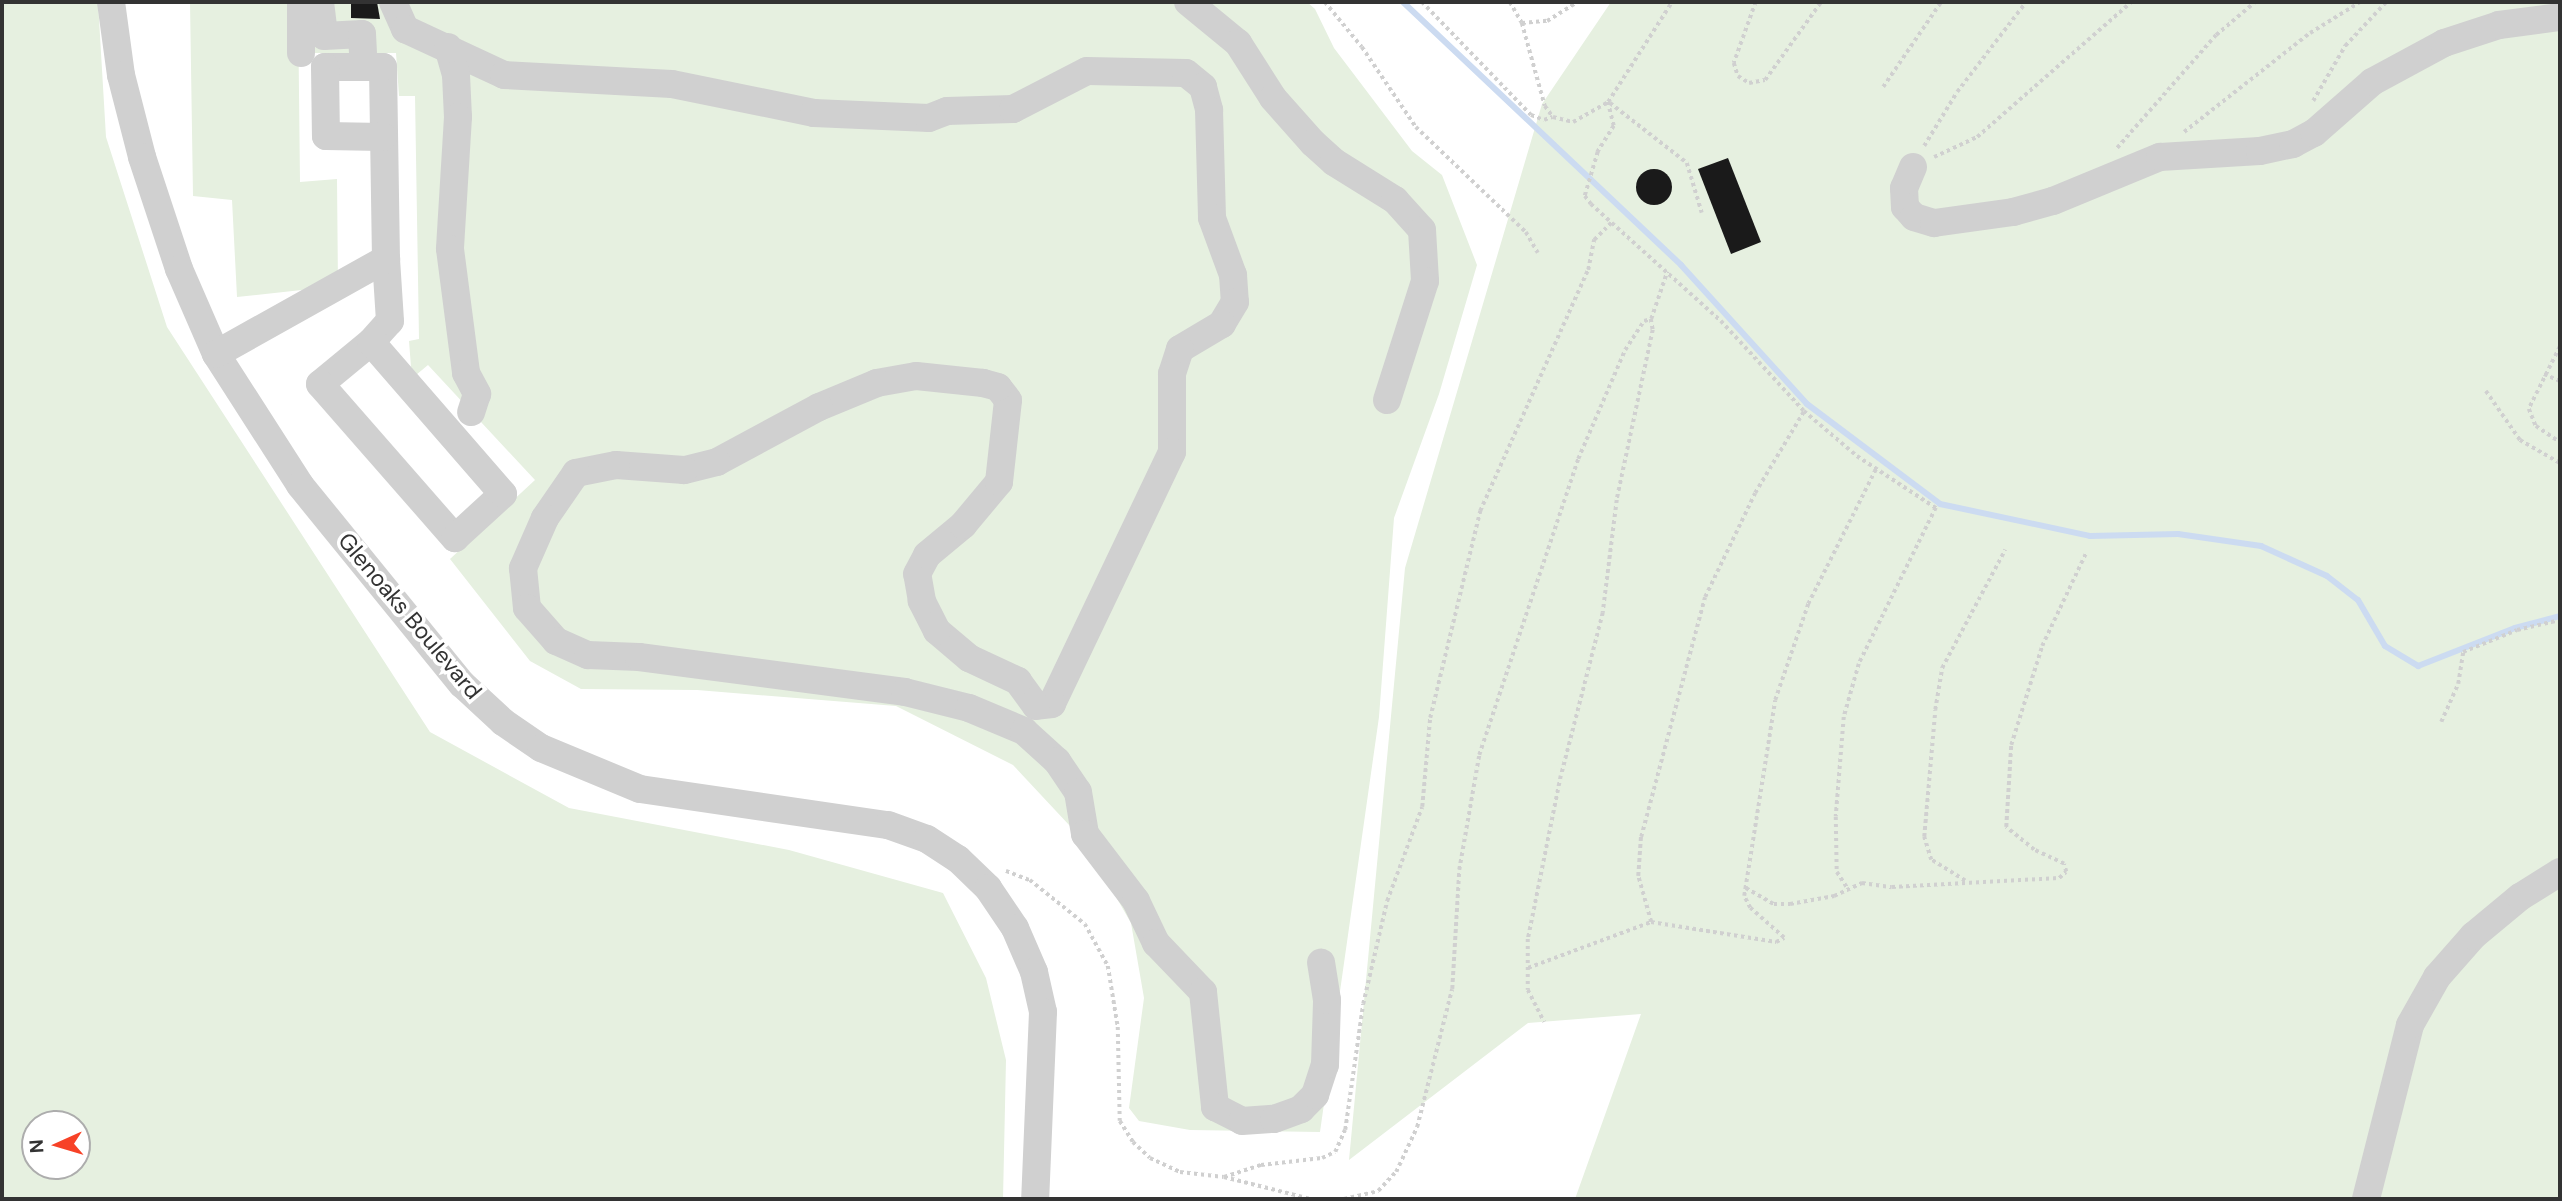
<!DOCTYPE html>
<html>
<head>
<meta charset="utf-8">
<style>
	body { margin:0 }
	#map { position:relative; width:2562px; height:1201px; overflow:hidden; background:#fff; font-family:"DM Sans",sans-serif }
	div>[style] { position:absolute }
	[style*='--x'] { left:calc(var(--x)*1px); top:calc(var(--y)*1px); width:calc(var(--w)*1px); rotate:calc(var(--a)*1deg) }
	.green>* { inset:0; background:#e6f0e0 }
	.stream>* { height:6px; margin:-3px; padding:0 3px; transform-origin:3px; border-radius:3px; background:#ccdbf1 }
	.building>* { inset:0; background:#1a1a1a }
	.round { border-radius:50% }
	.path>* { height:3.5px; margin-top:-1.75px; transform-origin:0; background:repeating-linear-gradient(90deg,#d0d0d0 0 3.5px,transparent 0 7px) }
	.minor>* { height:28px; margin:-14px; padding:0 14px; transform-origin:14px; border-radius:14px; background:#d0d0d0 }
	span { translate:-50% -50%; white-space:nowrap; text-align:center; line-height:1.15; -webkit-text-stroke:7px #fff; paint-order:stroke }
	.street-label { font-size:23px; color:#333 }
	.frame { position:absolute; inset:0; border:4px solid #333; pointer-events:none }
	.north { position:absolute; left:21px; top:1110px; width:70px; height:70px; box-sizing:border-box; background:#fff; border:2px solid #adadad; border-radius:50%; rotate:266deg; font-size:19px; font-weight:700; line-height:28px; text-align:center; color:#333 }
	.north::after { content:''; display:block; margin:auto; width:24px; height:32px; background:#f74227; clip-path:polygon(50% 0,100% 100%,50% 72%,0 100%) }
</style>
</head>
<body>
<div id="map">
	<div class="green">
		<i style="clip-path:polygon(evenodd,2px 2px,98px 2px,106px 137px,167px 327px,430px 732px,569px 808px,789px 850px,943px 893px,986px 978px,1006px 1060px,1003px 1199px,2px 1199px,2px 2px,35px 1124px,77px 1124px,77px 1166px,35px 1166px,35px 1124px)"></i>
		<i style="clip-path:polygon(190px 2px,298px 2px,300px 182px,337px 179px,338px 286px,237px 297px,232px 200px,193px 196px)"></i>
		<i style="clip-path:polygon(304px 2px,1307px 2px,1315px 9px,1334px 48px,1412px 151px,1442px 175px,1477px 265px,1439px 394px,1394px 518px,1379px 717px,1320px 1132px,1190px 1130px,1139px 1121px,1129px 1108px,1144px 998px,1131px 923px,1084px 841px,1013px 765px,896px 706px,697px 690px,581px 689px,530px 661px,450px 559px,535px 480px,428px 365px,416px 375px,411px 367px,409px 341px,419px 339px,415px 96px,399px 96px,396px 53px,301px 53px)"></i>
		<i style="clip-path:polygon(1611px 2px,2560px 2px,2560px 1199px,1575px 1199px,1641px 1014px,1528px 1023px,1349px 1160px,1405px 568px,1542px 104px)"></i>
	</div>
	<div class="stream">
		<i style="--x:1403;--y:2;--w:383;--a:43.4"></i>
		<i style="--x:1681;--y:265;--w:188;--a:47.8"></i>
		<i style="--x:1807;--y:404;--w:166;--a:36.9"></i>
		<i style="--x:1940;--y:504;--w:153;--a:12"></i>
		<i style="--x:2090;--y:536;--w:88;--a:-1.3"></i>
		<i style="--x:2178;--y:534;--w:84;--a:8.2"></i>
		<i style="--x:2261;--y:546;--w:72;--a:24.4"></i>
		<i style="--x:2327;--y:576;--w:39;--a:38"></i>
		<i style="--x:2358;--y:600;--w:53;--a:59.6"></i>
		<i style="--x:2385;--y:646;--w:39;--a:31"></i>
		<i style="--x:2418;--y:666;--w:104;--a:-21.4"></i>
		<i style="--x:2515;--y:628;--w:47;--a:-14.9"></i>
	</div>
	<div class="building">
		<i style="clip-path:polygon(351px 2px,377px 2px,380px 19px,351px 18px)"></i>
		<i style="clip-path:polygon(1728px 158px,1761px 242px,1731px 254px,1698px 169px)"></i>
		<i class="round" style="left:1636px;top:169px;width:36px;height:36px"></i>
	</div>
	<div class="path">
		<i style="--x:1325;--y:2;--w:58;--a:50.6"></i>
		<i style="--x:1362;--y:47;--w:97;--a:56"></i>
		<i style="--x:1416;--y:127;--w:152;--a:43.7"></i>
		<i style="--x:1526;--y:232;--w:24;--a:60"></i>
		<i style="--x:1422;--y:2;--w:157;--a:46"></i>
		<i style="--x:1531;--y:115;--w:14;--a:21"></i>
		<i style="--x:1544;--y:120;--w:9;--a:-21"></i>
		<i style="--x:1510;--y:2;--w:24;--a:60"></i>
		<i style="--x:1522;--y:23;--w:25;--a:-5"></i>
		<i style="--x:1547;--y:21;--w:36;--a:-32"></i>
		<i style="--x:1756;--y:2;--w:65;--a:109.8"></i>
		<i style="--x:1734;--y:63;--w:14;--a:73"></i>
		<i style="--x:1738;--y:76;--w:13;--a:32"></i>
		<i style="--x:1749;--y:83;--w:16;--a:-11"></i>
		<i style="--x:1765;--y:80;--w:96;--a:-54.3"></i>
		<i style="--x:1522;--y:23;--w:86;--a:74.5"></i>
		<i style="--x:1545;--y:106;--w:14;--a:54"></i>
		<i style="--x:1553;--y:117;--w:21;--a:14"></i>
		<i style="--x:1573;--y:122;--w:40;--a:-29.7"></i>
		<i style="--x:1608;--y:102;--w:119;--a:-57.4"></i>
		<i style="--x:1883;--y:87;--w:103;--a:-55.7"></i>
		<i style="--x:2313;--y:101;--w:64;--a:-59.8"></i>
		<i style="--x:2345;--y:46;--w:60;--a:-47"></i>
		<i style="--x:1608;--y:102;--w:25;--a:76"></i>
		<i style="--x:1614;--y:126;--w:31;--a:122"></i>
		<i style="--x:1598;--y:152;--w:46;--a:106.5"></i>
		<i style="--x:1585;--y:196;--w:10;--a:53"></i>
		<i style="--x:1591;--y:204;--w:175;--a:42"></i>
		<i style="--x:1721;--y:321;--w:122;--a:47.3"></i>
		<i style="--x:1804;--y:411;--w:70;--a:40.3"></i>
		<i style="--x:1857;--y:456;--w:95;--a:33.4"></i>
		<i style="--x:1936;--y:508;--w:174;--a:116.3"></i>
		<i style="--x:1859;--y:664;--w:55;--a:105.8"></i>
		<i style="--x:1844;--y:717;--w:100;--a:94.6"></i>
		<i style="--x:1836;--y:817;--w:55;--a:89"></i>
		<i style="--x:1837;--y:872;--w:20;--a:57"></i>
		<i style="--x:1610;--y:103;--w:98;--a:37.9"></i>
		<i style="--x:1687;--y:163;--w:52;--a:73.3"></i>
		<i style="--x:2184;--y:132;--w:160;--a:-38.2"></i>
		<i style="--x:2310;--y:33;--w:59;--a:-31.8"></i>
		<i style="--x:1924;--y:146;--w:63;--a:-58.6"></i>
		<i style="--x:1957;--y:92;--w:113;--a:-52.5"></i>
		<i style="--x:2117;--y:148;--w:150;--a:-48.8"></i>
		<i style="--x:2216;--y:35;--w:51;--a:-40.2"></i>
		<i style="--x:1934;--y:157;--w:47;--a:-24.9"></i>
		<i style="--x:1977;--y:137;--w:205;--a:-41.2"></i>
		<i style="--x:1651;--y:319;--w:50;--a:-71.2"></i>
		<i style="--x:2560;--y:347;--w:69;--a:116.6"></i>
		<i style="--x:2529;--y:409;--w:18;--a:68"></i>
		<i style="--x:2536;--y:426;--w:29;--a:34"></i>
		<i style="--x:2544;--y:374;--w:17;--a:24"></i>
		<i style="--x:2486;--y:391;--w:60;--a:55.2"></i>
		<i style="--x:2520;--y:440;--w:46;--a:29.9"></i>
		<i style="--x:2441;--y:722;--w:42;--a:-65.9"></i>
		<i style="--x:2458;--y:684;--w:32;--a:-81"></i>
		<i style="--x:2463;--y:652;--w:58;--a:-22.2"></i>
		<i style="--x:2517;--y:630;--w:44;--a:-13.1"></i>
		<i style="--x:1006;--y:871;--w:26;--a:21"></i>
		<i style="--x:1030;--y:880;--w:70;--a:38.7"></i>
		<i style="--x:1085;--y:924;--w:48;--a:61.3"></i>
		<i style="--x:1108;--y:966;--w:62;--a:80.7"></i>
		<i style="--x:1118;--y:1027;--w:94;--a:88.8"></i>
		<i style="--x:1120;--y:1121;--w:25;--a:58"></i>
		<i style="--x:1133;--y:1142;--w:23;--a:43"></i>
		<i style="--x:1150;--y:1158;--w:33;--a:25"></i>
		<i style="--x:1180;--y:1172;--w:44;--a:6.5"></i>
		<i style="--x:1224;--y:1177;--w:90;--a:14.2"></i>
		<i style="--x:1965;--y:881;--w:40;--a:-148"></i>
		<i style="--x:1931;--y:860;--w:24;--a:-107"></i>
		<i style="--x:1924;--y:837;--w:127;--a:-85"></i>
		<i style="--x:1935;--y:710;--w:43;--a:-80.5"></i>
		<i style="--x:1942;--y:668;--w:134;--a:-61.9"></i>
		<i style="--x:1746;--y:888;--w:32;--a:30"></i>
		<i style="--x:1774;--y:904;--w:16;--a:0"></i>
		<i style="--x:1790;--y:904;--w:45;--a:-10.3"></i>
		<i style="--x:1834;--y:896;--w:31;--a:-25"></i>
		<i style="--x:1862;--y:883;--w:30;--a:8"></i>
		<i style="--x:1892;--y:887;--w:167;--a:-3.1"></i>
		<i style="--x:2059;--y:878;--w:9;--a:-41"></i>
		<i style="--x:2066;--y:872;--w:8;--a:-104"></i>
		<i style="--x:2064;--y:864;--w:33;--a:-155"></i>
		<i style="--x:2034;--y:850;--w:36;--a:-141"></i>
		<i style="--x:2006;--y:827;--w:82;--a:-86.5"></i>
		<i style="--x:2011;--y:745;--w:104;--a:-72.6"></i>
		<i style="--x:2042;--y:646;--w:103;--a:-64.7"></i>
		<i style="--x:1651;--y:922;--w:48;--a:-105.8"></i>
		<i style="--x:1638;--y:876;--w:39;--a:-86"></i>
		<i style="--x:1641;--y:837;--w:248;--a:-75.1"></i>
		<i style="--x:1705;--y:597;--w:115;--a:-64.3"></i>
		<i style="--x:1755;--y:493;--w:96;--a:-59.1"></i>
		<i style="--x:1528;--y:968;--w:131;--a:-20.5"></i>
		<i style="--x:1651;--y:922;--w:127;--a:9.1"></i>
		<i style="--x:1776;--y:942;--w:9;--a:-27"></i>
		<i style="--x:1784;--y:938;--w:45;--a:-138.6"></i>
		<i style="--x:1750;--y:908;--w:13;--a:-117"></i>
		<i style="--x:1744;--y:896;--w:198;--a:-81"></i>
		<i style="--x:1775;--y:700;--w:102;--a:-71"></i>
		<i style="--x:1808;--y:604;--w:151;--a:-63.3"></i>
		<i style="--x:1224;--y:1177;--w:39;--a:-18"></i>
		<i style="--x:1261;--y:1165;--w:61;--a:-6.5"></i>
		<i style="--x:1322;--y:1158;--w:14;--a:-25"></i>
		<i style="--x:1335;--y:1152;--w:24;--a:-66"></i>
		<i style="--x:1345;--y:1130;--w:127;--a:-81.9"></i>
		<i style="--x:1363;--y:1004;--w:106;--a:-76.9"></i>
		<i style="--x:1387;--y:901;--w:100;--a:-69.6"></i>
		<i style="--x:1422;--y:807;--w:89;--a:-84.9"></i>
		<i style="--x:1430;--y:718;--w:213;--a:-76.4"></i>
		<i style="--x:1480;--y:511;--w:264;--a:-65.9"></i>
		<i style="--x:1588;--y:270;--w:31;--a:-79"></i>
		<i style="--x:1594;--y:240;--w:25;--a:-45"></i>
		<i style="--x:1344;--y:1199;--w:35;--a:-13"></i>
		<i style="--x:1378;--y:1191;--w:26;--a:-47"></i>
		<i style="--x:1396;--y:1172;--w:50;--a:-65"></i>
		<i style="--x:1417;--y:1127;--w:142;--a:-75.8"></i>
		<i style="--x:1452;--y:989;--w:119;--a:-86.6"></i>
		<i style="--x:1459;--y:870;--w:117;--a:-80.1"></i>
		<i style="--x:1479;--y:755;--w:312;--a:-71.5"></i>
		<i style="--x:1578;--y:459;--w:119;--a:-66.7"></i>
		<i style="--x:1625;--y:350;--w:35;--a:-57"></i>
		<i style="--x:1644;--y:321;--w:7;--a:-16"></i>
		<i style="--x:1651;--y:319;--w:11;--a:80"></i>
		<i style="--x:1653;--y:330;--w:174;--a:102"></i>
		<i style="--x:1617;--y:500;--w:114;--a:97.1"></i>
		<i style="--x:1603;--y:613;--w:168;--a:104.4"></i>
		<i style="--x:1561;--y:776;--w:166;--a:101.4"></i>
		<i style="--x:1528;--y:939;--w:51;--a:90"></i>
		<i style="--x:1528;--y:990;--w:36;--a:63"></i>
	</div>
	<div class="minor">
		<i style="--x:111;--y:2;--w:74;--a:82.2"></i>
		<i style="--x:121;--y:75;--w:85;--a:75.6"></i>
		<i style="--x:142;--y:157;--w:118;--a:71.7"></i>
		<i style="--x:179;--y:269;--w:93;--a:66.5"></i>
		<i style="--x:216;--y:354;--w:156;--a:57.3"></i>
		<i style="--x:300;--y:485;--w:257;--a:50.9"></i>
		<i style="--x:462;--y:684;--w:56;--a:42.8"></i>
		<i style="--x:503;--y:722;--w:46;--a:34.4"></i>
		<i style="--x:541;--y:748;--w:107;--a:22.5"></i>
		<i style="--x:640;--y:789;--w:251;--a:8.3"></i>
		<i style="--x:888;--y:825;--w:41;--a:19.7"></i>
		<i style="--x:927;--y:839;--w:37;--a:33"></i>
		<i style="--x:958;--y:859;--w:42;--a:44"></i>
		<i style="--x:988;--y:888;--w:48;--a:56"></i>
		<i style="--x:1015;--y:928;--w:48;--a:66.6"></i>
		<i style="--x:1034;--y:972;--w:41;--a:77.3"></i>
		<i style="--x:1043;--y:1012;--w:187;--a:92.4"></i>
		<i style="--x:320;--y:2;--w:34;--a:83"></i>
		<i style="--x:324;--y:36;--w:38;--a:-3"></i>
		<i style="--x:362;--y:34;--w:19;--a:87"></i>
		<i style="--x:393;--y:2;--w:30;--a:66"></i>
		<i style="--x:405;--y:29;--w:109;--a:24.9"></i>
		<i style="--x:504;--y:75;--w:168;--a:3.1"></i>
		<i style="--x:672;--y:84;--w:145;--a:11.5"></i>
		<i style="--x:814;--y:113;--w:115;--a:2.5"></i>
		<i style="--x:929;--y:118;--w:19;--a:-21"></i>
		<i style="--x:947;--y:111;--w:66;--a:-1.7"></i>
		<i style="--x:1013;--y:109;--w:83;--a:-27.2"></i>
		<i style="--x:1087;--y:71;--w:99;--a:1.2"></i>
		<i style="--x:1186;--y:73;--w:22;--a:39"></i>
		<i style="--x:1203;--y:87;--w:24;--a:75"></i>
		<i style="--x:1209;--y:110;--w:108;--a:88.4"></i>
		<i style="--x:1212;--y:218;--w:61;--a:69.8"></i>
		<i style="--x:1233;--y:275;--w:27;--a:86"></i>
		<i style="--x:1235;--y:302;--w:26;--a:121"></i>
		<i style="--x:1222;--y:324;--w:49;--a:149.2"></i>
		<i style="--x:1180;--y:349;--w:26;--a:108"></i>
		<i style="--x:1172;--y:374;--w:78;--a:90"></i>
		<i style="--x:1172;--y:452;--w:279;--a:115.5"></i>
		<i style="--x:1052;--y:704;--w:16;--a:173"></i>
		<i style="--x:1036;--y:706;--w:31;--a:-126"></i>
		<i style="--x:1018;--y:681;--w:54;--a:-154.9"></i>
		<i style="--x:969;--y:658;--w:42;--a:-139.8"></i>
		<i style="--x:937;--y:631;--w:34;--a:-117"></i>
		<i style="--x:922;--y:601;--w:27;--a:-100"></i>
		<i style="--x:917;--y:574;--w:21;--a:-62"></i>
		<i style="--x:927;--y:555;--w:47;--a:-39.8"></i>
		<i style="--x:963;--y:525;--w:56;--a:-50.1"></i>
		<i style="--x:999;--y:482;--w:82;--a:-83.7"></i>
		<i style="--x:1008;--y:400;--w:16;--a:-128"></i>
		<i style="--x:998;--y:387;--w:16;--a:-165"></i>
		<i style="--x:983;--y:383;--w:67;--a:-174"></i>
		<i style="--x:916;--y:376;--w:40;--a:170"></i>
		<i style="--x:877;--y:383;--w:63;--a:157.5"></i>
		<i style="--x:819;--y:407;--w:116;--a:151.7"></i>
		<i style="--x:717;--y:462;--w:34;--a:166"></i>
		<i style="--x:684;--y:470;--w:68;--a:-175.8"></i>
		<i style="--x:616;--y:465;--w:41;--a:168.7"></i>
		<i style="--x:576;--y:473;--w:55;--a:124.6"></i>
		<i style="--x:545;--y:518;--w:55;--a:113.7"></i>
		<i style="--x:523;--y:568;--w:40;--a:84.3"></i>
		<i style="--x:527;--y:608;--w:44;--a:48.7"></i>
		<i style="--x:556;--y:641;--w:35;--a:24"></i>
		<i style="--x:588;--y:655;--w:51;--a:2.2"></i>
		<i style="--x:639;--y:657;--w:268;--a:7.5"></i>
		<i style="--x:905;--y:692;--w:66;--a:14"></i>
		<i style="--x:969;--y:708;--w:60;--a:22.7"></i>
		<i style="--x:1024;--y:731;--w:45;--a:42.3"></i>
		<i style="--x:1057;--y:761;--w:37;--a:56"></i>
		<i style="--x:1078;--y:792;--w:43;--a:80.5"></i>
		<i style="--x:1085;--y:834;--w:84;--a:52.7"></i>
		<i style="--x:1136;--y:901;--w:47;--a:64.5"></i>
		<i style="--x:1156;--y:943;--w:68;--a:46.2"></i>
		<i style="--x:1203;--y:992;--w:116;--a:84"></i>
		<i style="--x:1215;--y:1107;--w:30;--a:27"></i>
		<i style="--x:1242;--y:1121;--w:32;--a:-4"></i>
		<i style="--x:1274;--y:1119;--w:29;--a:-20"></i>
		<i style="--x:1301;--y:1109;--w:20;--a:-45"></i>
		<i style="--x:1315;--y:1095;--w:32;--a:-72"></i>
		<i style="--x:1325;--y:1065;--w:65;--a:-88.2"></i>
		<i style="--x:1327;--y:1000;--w:38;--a:-99"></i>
		<i style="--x:1188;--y:2;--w:65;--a:39.4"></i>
		<i style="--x:1238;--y:43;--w:65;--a:57.5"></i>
		<i style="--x:1273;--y:98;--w:60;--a:48.4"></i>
		<i style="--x:1313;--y:143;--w:28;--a:42"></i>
		<i style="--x:1334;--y:162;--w:72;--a:31.9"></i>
		<i style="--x:1395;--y:200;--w:40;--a:48"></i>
		<i style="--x:1422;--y:230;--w:51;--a:86.6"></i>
		<i style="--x:1425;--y:281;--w:125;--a:107.7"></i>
		<i style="--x:448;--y:47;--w:29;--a:74"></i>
		<i style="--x:456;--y:75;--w:42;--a:87.3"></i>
		<i style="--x:458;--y:117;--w:132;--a:93.5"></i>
		<i style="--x:450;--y:249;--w:125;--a:82.6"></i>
		<i style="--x:466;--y:373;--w:24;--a:62"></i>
		<i style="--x:477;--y:394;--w:19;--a:108"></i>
		<i style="--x:301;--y:53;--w:51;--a:-90"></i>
		<i style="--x:1913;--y:167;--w:23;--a:113"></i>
		<i style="--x:1904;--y:188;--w:19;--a:87"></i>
		<i style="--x:1905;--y:207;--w:13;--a:48"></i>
		<i style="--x:1914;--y:217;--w:21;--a:17"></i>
		<i style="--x:1934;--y:223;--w:80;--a:-7.9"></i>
		<i style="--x:2013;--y:212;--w:41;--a:-15.4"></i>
		<i style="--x:2053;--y:201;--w:116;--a:-22.4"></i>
		<i style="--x:2160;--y:157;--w:100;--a:-3.4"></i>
		<i style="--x:2260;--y:151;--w:34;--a:-12"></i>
		<i style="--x:2293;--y:144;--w:24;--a:-28"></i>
		<i style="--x:2314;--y:133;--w:77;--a:-41.3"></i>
		<i style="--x:2372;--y:82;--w:82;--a:-28.4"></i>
		<i style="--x:2444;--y:43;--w:58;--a:-18.1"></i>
		<i style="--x:2499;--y:25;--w:62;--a:-7.5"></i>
		<i style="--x:371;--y:342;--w:66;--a:140.5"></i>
		<i style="--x:320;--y:384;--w:205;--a:48.8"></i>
		<i style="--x:455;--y:538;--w:65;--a:-42.5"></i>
		<i style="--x:503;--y:494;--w:201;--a:-131"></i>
		<i style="--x:371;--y:342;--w:28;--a:-48"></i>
		<i style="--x:390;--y:321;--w:62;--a:-93.7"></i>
		<i style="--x:216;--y:354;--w:195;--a:-29.2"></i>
		<i style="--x:386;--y:259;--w:192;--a:-90.9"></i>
		<i style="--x:383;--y:67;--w:58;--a:180"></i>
		<i style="--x:325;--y:67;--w:69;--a:89.2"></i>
		<i style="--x:326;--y:136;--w:57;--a:1"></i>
		<i style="--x:2366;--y:1199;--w:179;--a:-75.8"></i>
		<i style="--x:2410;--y:1025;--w:55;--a:-60.6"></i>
		<i style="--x:2437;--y:977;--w:55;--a:-48.7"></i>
		<i style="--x:2473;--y:936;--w:61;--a:-39.7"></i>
		<i style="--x:2520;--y:897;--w:47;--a:-32"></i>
	</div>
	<div class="street-label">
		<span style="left:410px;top:616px;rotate:50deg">Glenoaks Boulevard</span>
	</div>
	<div class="frame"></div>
	<div class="north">N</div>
</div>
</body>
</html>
